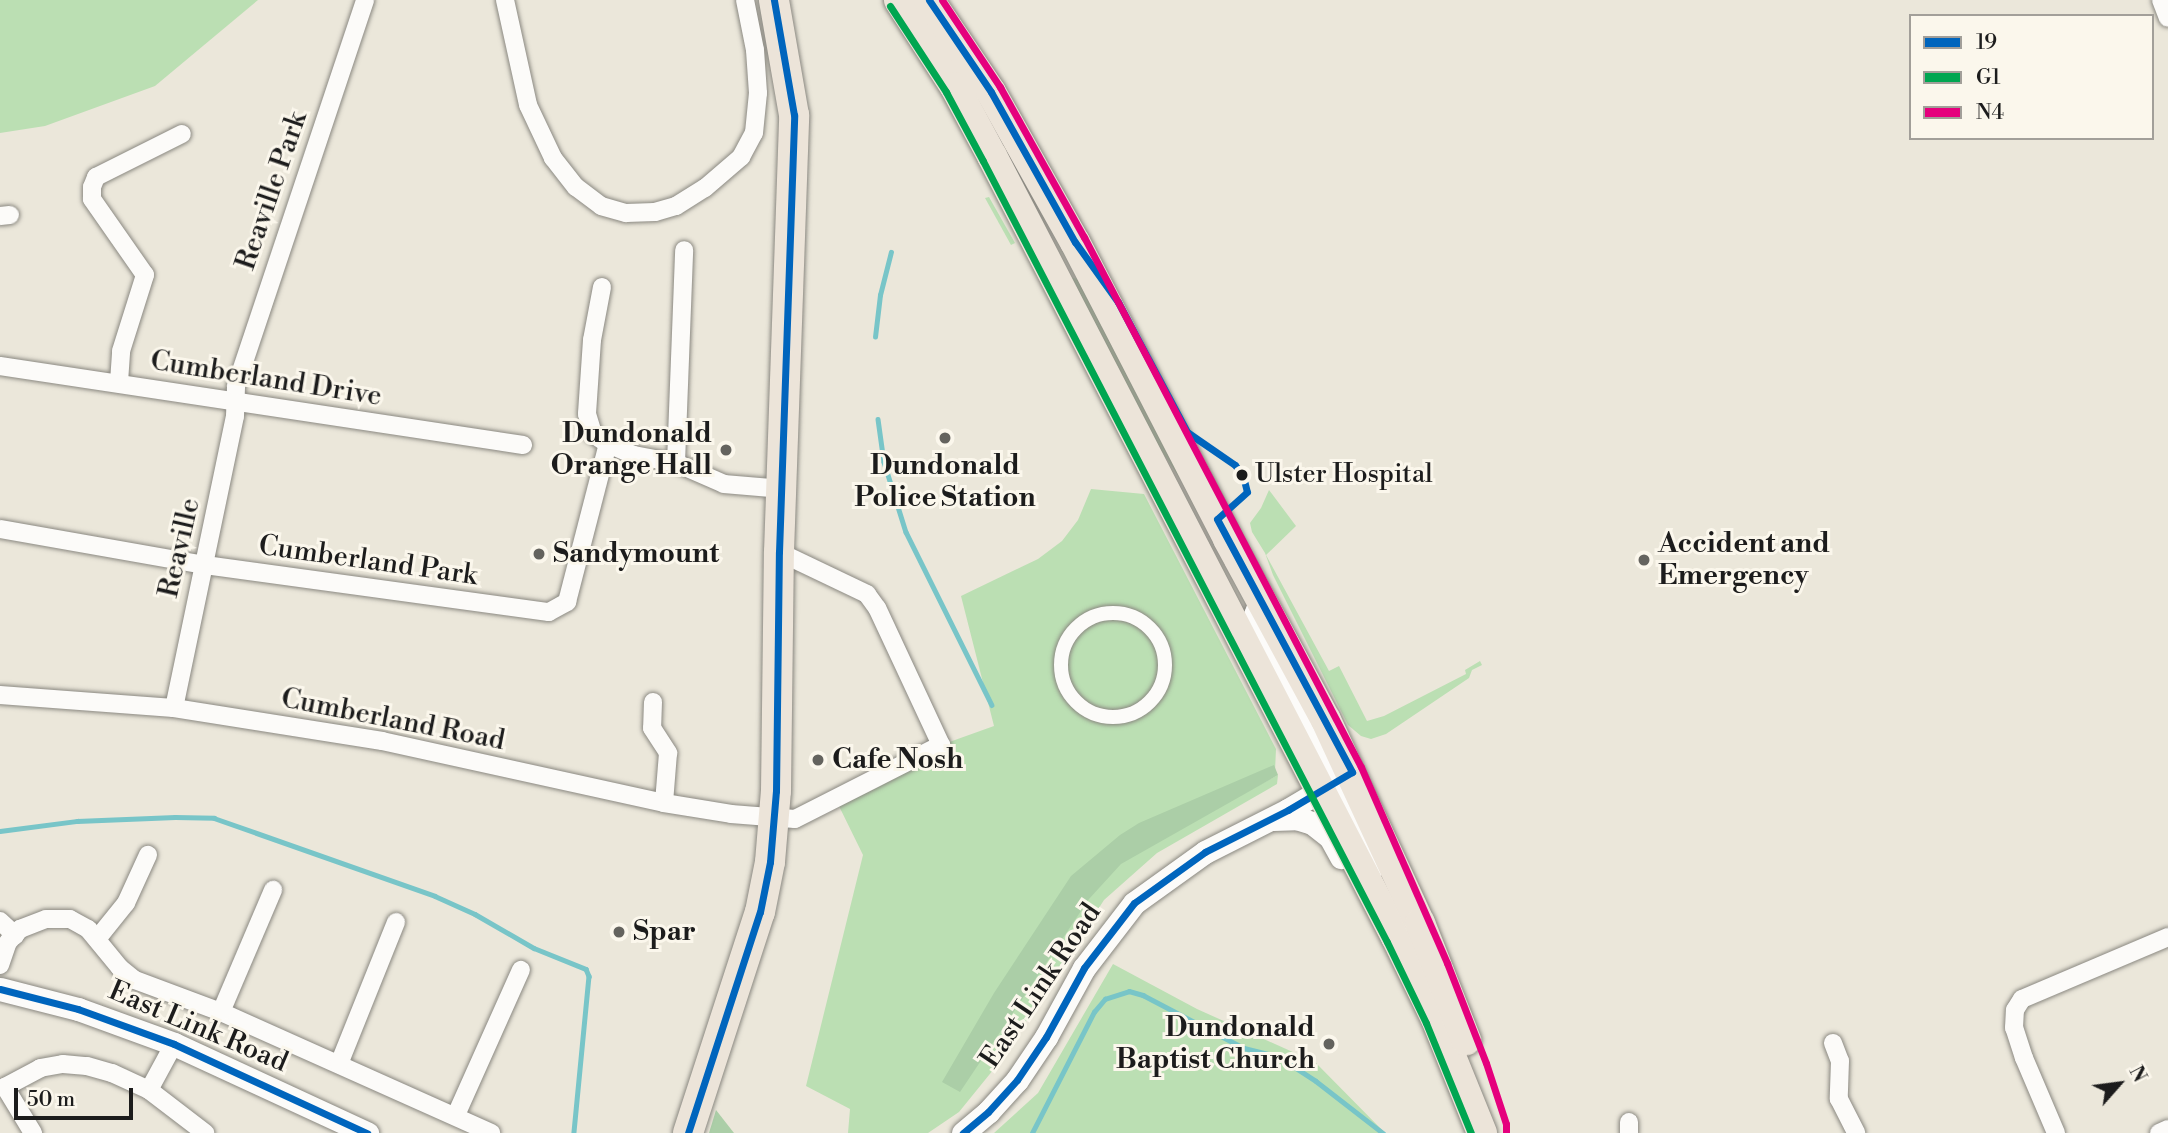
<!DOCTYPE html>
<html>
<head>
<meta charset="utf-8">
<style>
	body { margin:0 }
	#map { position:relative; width:2168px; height:1133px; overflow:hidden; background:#ebe7da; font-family:"Libre Bodoni",serif }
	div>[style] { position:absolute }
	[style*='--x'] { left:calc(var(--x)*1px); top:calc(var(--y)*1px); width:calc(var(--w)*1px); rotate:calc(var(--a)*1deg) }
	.green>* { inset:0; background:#bbdfb3 }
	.forest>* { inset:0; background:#abcea7 }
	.stream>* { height:4.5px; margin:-2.25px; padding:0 2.25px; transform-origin:2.25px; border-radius:2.25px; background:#78c5c8 }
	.roads { filter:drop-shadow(0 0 2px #8a8881) drop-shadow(0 0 2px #8a8881) }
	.pedestrian>* { height:14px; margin:-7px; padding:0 7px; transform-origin:7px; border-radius:7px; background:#fcfbf9 }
	.pedestrian>.ring { margin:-7px; padding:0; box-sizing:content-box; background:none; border:14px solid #fcfbf9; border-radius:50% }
	.minor>* { height:18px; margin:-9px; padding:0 9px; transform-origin:9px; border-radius:9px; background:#fcfbf9 }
	.tertiary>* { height:23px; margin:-11.5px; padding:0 11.5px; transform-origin:11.5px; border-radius:11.5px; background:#fcfbf9 }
	.trunk>* { height:30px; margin:-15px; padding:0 15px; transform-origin:15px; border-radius:15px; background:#ece4d9 }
	.bus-1>* { height:7px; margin:-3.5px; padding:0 3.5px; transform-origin:3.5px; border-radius:3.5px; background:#0065bd }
	.bus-2>* { height:7px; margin:-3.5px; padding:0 3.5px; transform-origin:3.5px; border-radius:3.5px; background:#00a651 }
	.bus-3>* { height:7px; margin:-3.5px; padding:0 3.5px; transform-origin:3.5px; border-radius:3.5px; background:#e5007d }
	.dots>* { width:19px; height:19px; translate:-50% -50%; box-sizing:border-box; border:4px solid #fbf7ec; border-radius:50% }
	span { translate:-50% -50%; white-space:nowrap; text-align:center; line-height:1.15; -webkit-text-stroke:6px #fbf7ec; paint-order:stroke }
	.bus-label { font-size:26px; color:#1c1c1c }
	.left { translate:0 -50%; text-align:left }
	.street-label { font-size:28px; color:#1c1c1c }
	.poi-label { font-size:28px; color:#1c1c1c; font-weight:700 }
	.right { translate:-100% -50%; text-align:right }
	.legend { position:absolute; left:1909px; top:14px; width:245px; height:126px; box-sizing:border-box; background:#fbf7ec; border:2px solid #a29f99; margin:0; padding:9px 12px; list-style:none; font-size:21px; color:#1c1c1c }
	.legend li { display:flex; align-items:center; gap:14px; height:35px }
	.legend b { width:35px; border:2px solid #a29f99 }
	.north { position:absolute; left:2084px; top:1049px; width:70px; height:70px; -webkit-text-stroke:5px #fbf7ec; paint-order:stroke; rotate:62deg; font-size:19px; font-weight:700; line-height:28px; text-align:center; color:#1c1c1c }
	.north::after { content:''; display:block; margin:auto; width:24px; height:32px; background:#1c1c1c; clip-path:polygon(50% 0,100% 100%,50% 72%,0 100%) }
	.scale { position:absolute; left:14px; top:1088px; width:119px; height:32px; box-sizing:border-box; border:4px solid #1c1c1c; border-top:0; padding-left:9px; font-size:21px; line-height:24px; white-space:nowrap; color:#1c1c1c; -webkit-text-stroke:5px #fbf7ec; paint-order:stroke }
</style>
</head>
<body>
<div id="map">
	<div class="green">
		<i style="clip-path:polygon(0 0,258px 0,155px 86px,45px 126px,0 133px)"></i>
		<i style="clip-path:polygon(989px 197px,1015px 243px,1011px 245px,985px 198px)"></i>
		<i style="clip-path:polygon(1067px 276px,1080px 280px,1190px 493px,1158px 446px)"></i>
		<i style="clip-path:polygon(1091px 489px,1144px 494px,1276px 749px,1275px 771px,1187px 824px,1278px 775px,1277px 784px,1157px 853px,1104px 900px,1002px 1059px,959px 1112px,928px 1133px,848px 1133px,850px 1109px,806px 1086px,863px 855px,836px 800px,941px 745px,994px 726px,961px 596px,1038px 559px,1062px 541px,1078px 520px)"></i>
		<i style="clip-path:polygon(1269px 490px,1296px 526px,1266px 555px,1329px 671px,1339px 666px,1367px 721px,1384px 716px,1466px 674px,1465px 670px,1480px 661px,1482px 665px,1472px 670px,1469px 678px,1386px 734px,1371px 739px,1361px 736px,1348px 725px,1273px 575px,1265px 553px,1252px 532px,1250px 523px,1261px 508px)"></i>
		<i style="clip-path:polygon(1113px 964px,1197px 1009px,1315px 1062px,1385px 1133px,994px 1133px,1038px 1093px)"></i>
	</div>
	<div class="forest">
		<i style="clip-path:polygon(1274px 765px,1278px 775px,1121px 864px,1089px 899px,960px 1092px,942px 1082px,994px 993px,1071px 876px,1120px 835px,1139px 823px)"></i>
		<i style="clip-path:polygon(716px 1110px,734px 1133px,709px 1133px)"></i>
	</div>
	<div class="stream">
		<i style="--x:875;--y:337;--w:42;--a:-83.2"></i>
		<i style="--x:880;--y:295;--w:44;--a:-75.7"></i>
		<i style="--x:878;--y:419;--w:43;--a:82.1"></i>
		<i style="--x:884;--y:462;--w:73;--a:72.6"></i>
		<i style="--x:906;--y:532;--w:193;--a:63.6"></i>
		<i style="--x:0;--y:831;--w:78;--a:-7.4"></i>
		<i style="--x:77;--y:821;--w:98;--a:-2.3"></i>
		<i style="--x:175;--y:817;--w:39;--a:1"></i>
		<i style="--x:214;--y:818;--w:234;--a:19.4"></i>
		<i style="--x:435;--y:896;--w:44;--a:24.2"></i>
		<i style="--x:475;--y:914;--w:68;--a:30"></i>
		<i style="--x:534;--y:948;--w:56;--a:22"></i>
		<i style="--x:586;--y:969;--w:8;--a:67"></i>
		<i style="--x:589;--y:976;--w:158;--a:95.5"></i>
		<i style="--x:1032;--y:1133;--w:136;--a:-62.9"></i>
		<i style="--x:1094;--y:1012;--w:17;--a:-50"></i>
		<i style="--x:1105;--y:999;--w:25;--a:-18"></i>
		<i style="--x:1129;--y:991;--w:15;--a:16"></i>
		<i style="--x:1143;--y:995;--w:114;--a:27.7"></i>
		<i style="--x:1244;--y:1048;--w:36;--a:14"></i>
		<i style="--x:1279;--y:1057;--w:44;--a:33"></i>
		<i style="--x:1316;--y:1081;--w:85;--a:37.8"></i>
	</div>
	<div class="roads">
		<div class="pedestrian">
			<i class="ring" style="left:1061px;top:613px;width:90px;height:90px"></i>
		</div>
		<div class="minor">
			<i style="--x:505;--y:0;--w:107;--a:77.6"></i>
			<i style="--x:528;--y:105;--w:59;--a:64.7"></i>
			<i style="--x:553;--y:158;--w:37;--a:52"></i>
			<i style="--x:576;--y:187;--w:31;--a:37"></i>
			<i style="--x:601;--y:206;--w:26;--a:16"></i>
			<i style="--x:626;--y:213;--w:29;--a:-2"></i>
			<i style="--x:655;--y:212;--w:22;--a:-16"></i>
			<i style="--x:676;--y:206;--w:34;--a:-32"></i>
			<i style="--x:705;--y:188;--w:48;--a:-40.7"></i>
			<i style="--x:741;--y:157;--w:27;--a:-62"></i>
			<i style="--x:754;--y:133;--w:40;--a:-84.3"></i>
			<i style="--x:758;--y:93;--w:43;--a:-94"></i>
			<i style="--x:755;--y:50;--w:51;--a:-101.3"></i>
			<i style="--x:2161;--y:0;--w:19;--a:69"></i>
			<i style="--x:0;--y:216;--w:10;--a:-6"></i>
			<i style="--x:602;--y:287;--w:54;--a:100.7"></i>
			<i style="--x:592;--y:340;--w:74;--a:93.9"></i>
			<i style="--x:587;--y:414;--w:21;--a:73"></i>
			<i style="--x:593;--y:434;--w:18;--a:34"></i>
			<i style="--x:608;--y:444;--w:28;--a:23"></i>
			<i style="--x:634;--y:455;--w:43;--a:10.8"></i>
			<i style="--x:676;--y:463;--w:52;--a:23.6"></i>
			<i style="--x:724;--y:484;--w:59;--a:4.8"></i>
			<i style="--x:0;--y:366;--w:529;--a:8.59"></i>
			<i style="--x:119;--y:382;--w:31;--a:-86"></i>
			<i style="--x:121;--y:351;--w:80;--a:-72.5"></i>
			<i style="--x:145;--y:275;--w:93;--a:-124.9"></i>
			<i style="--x:92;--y:199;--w:12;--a:-90"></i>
			<i style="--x:92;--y:187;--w:11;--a:-68"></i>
			<i style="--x:96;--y:177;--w:96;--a:-26.6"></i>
			<i style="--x:676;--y:463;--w:213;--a:-87.8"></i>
			<i style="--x:0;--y:529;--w:208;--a:10"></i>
			<i style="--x:205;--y:565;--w:347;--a:7.8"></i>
			<i style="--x:549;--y:612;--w:21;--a:-29"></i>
			<i style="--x:567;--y:602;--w:163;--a:-75.5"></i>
			<i style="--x:0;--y:695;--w:174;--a:4.3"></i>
			<i style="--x:174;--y:708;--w:211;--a:9"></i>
			<i style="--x:382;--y:741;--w:289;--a:12.4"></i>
			<i style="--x:664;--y:803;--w:68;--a:9.3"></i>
			<i style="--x:731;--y:814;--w:64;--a:4.5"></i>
			<i style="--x:795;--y:819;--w:164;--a:-26.9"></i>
			<i style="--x:941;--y:745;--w:151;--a:-115"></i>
			<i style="--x:877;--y:608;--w:17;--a:-126"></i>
			<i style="--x:867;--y:594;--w:98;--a:-154.5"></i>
			<i style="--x:653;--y:702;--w:26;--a:92"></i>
			<i style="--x:652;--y:728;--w:30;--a:57"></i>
			<i style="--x:668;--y:753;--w:50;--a:94.6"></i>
			<i style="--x:174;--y:708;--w:298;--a:-78.2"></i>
			<i style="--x:235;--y:416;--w:30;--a:-88"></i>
			<i style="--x:236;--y:386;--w:407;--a:-71.5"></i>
			<i style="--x:0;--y:921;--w:21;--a:43"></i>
			<i style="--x:97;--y:939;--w:46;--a:-51.1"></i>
			<i style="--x:126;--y:903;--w:53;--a:-65.4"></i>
			<i style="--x:0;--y:965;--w:24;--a:-71"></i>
			<i style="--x:8;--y:942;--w:18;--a:-47"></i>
			<i style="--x:20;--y:929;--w:28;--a:-21"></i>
			<i style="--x:46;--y:919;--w:24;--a:0"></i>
			<i style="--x:70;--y:919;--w:21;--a:29"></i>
			<i style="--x:88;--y:929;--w:50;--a:50.6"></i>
			<i style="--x:120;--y:968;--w:19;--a:39"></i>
			<i style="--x:135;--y:980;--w:92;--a:20.4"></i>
			<i style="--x:221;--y:1012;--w:296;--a:24.1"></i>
			<i style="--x:221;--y:1012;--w:133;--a:-66.9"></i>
			<i style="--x:1833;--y:1043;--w:19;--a:69"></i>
			<i style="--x:1840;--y:1061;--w:38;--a:92"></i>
			<i style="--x:1839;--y:1099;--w:38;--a:63"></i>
			<i style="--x:339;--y:1064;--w:153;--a:-68.1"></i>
			<i style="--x:149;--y:1090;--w:52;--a:-61.5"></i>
			<i style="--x:456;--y:1115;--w:159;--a:-65.9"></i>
			<i style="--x:33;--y:1133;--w:54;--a:-121.3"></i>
			<i style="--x:5;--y:1087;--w:40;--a:-28"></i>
			<i style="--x:40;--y:1068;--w:23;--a:-10"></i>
			<i style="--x:63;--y:1064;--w:24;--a:5"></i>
			<i style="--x:87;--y:1066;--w:26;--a:16"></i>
			<i style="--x:112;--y:1073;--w:41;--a:24.7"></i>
			<i style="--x:149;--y:1090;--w:71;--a:37.5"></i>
			<i style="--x:1629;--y:1133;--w:11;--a:-90"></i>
			<i style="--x:2056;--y:1133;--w:82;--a:-113.1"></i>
			<i style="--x:2024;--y:1058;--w:32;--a:-108"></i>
			<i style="--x:2014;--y:1028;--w:18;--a:-87"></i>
			<i style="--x:2015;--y:1010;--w:13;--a:-58"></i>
			<i style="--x:2022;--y:999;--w:159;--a:-23"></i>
			<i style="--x:2159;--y:1133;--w:10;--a:-24"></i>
		</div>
		<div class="tertiary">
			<i style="--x:1261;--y:599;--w:17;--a:111"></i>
			<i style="--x:1255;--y:615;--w:149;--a:64.6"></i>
			<i style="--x:1319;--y:750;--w:19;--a:69"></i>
			<i style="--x:1326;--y:768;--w:17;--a:93"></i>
			<i style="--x:1341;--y:777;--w:16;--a:90"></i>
			<i style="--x:1341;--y:793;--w:80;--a:65.7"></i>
			<i style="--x:1273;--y:819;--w:23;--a:-2"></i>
			<i style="--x:1296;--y:818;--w:17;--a:17"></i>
			<i style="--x:1312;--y:823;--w:23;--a:38"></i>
			<i style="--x:1330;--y:837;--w:23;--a:61"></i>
			<i style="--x:0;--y:989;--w:81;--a:14.4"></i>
			<i style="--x:78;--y:1009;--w:102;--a:20"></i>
			<i style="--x:174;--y:1044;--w:213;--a:24.8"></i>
			<i style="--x:963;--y:1133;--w:33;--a:-40"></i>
			<i style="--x:988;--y:1112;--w:43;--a:-47.8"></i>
			<i style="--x:1017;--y:1080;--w:52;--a:-56"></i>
			<i style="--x:1046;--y:1037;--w:79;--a:-61.2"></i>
			<i style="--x:1084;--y:968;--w:82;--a:-52.4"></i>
			<i style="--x:1134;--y:903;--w:87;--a:-35.7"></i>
			<i style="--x:1205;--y:852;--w:93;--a:-26.8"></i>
			<i style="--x:1288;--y:810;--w:74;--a:-30.7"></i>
		</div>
		<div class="trunk">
			<i style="--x:899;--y:0;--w:103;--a:57.2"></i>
			<i style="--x:955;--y:87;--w:78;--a:61.8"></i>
			<i style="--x:992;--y:156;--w:879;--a:62.65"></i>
			<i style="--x:1396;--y:937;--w:91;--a:64"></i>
			<i style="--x:1436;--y:1019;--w:123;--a:68"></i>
			<i style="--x:929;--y:0;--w:111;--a:56"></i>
			<i style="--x:991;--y:92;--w:172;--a:60.8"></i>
			<i style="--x:1075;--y:242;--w:334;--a:62.7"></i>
			<i style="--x:1228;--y:539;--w:206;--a:61.6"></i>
			<i style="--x:1326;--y:720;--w:224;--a:65.2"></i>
			<i style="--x:1420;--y:923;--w:126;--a:68.5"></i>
			<i style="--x:688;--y:1133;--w:232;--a:-72"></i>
			<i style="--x:760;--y:912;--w:51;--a:-78.7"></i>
			<i style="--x:770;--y:862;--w:71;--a:-85.2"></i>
			<i style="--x:776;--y:791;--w:239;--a:-89.3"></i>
			<i style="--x:779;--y:552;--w:437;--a:-88"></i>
			<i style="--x:794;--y:115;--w:117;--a:-99.9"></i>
		</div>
	</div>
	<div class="bus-1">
		<i style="--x:929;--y:0;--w:111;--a:56"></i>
		<i style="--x:991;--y:92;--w:172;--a:60.8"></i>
		<i style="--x:1075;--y:242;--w:74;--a:54.4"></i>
		<i style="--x:1118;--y:302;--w:147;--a:62"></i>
		<i style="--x:1187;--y:432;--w:58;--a:34.5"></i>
		<i style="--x:1235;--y:465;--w:14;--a:54"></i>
		<i style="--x:1243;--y:476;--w:16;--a:76"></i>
		<i style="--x:1247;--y:492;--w:40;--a:138"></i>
		<i style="--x:1217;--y:519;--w:287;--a:61.9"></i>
		<i style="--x:1352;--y:772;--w:74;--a:149.3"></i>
		<i style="--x:1288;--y:810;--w:93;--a:153.2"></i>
		<i style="--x:1205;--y:852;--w:87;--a:144.3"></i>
		<i style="--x:1134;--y:903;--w:82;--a:127.6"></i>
		<i style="--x:1084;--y:968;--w:79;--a:118.8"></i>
		<i style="--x:1046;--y:1037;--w:52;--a:124"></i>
		<i style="--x:1017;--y:1080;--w:43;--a:132.2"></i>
		<i style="--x:988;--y:1112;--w:33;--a:140"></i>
		<i style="--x:0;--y:989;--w:81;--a:14.4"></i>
		<i style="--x:78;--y:1009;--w:102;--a:20"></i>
		<i style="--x:174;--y:1044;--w:213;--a:24.8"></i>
		<i style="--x:688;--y:1133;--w:232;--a:-72"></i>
		<i style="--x:760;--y:912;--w:51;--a:-78.7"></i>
		<i style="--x:770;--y:862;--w:71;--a:-85.2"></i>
		<i style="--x:776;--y:791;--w:239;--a:-89.3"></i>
		<i style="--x:779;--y:552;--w:437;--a:-88"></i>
		<i style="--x:794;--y:115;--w:117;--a:-99.9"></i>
	</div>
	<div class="bus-2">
		<i style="--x:890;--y:6;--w:103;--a:56.9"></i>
		<i style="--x:946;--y:92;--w:78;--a:61.8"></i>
		<i style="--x:983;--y:161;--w:879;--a:62.65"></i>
		<i style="--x:1387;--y:942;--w:90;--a:64.3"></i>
		<i style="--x:1426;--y:1023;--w:119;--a:67.8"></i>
	</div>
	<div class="bus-3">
		<i style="--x:942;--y:0;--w:105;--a:56.3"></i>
		<i style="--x:1000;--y:87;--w:172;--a:60.8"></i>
		<i style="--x:1084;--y:237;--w:598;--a:62.41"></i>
		<i style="--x:1361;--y:767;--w:214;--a:66.3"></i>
		<i style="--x:1447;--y:963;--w:107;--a:68.7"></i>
		<i style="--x:1486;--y:1063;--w:64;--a:71.8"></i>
		<i style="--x:1506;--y:1124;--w:9;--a:90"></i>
	</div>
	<div class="dots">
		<i style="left:945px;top:438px;background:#64635e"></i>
		<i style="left:726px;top:450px;background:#64635e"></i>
		<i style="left:1242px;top:475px;background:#1c1c1c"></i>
		<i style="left:539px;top:554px;background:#64635e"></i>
		<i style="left:1644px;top:560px;background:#64635e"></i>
		<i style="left:818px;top:760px;background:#64635e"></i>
		<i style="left:619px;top:932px;background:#64635e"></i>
		<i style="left:1329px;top:1044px;background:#64635e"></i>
	</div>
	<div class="bus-label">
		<span class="left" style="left:1255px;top:475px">Ulster Hospital</span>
	</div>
	<div class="street-label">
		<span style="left:272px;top:191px;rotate:-71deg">Reaville Park</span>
		<span style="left:266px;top:379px;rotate:9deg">Cumberland Drive</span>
		<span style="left:180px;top:548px;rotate:-77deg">Reaville</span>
		<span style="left:368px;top:561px;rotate:8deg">Cumberland Park</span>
		<span style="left:393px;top:720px;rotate:11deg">Cumberland Road</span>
		<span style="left:1041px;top:986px;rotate:-56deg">East Link Road</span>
		<span style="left:198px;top:1027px;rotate:23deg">East Link Road</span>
	</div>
	<div class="poi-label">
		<span class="right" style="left:712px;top:450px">Dundonald<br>Orange Hall</span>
		<span style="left:945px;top:482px">Dundonald<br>Police Station</span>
		<span class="left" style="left:1658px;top:560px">Accident and<br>Emergency</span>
		<span class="left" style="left:553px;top:554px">Sandymount</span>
		<span class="left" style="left:832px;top:760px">Cafe Nosh</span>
		<span class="left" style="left:633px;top:932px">Spar</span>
		<span class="right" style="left:1315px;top:1044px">Dundonald<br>Baptist Church</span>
	</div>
	<ul class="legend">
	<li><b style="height:9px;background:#0065bd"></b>19</li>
	<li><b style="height:9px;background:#00a651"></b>G1</li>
	<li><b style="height:9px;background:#e5007d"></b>N4</li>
	</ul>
	<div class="north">N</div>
	<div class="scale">50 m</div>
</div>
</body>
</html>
